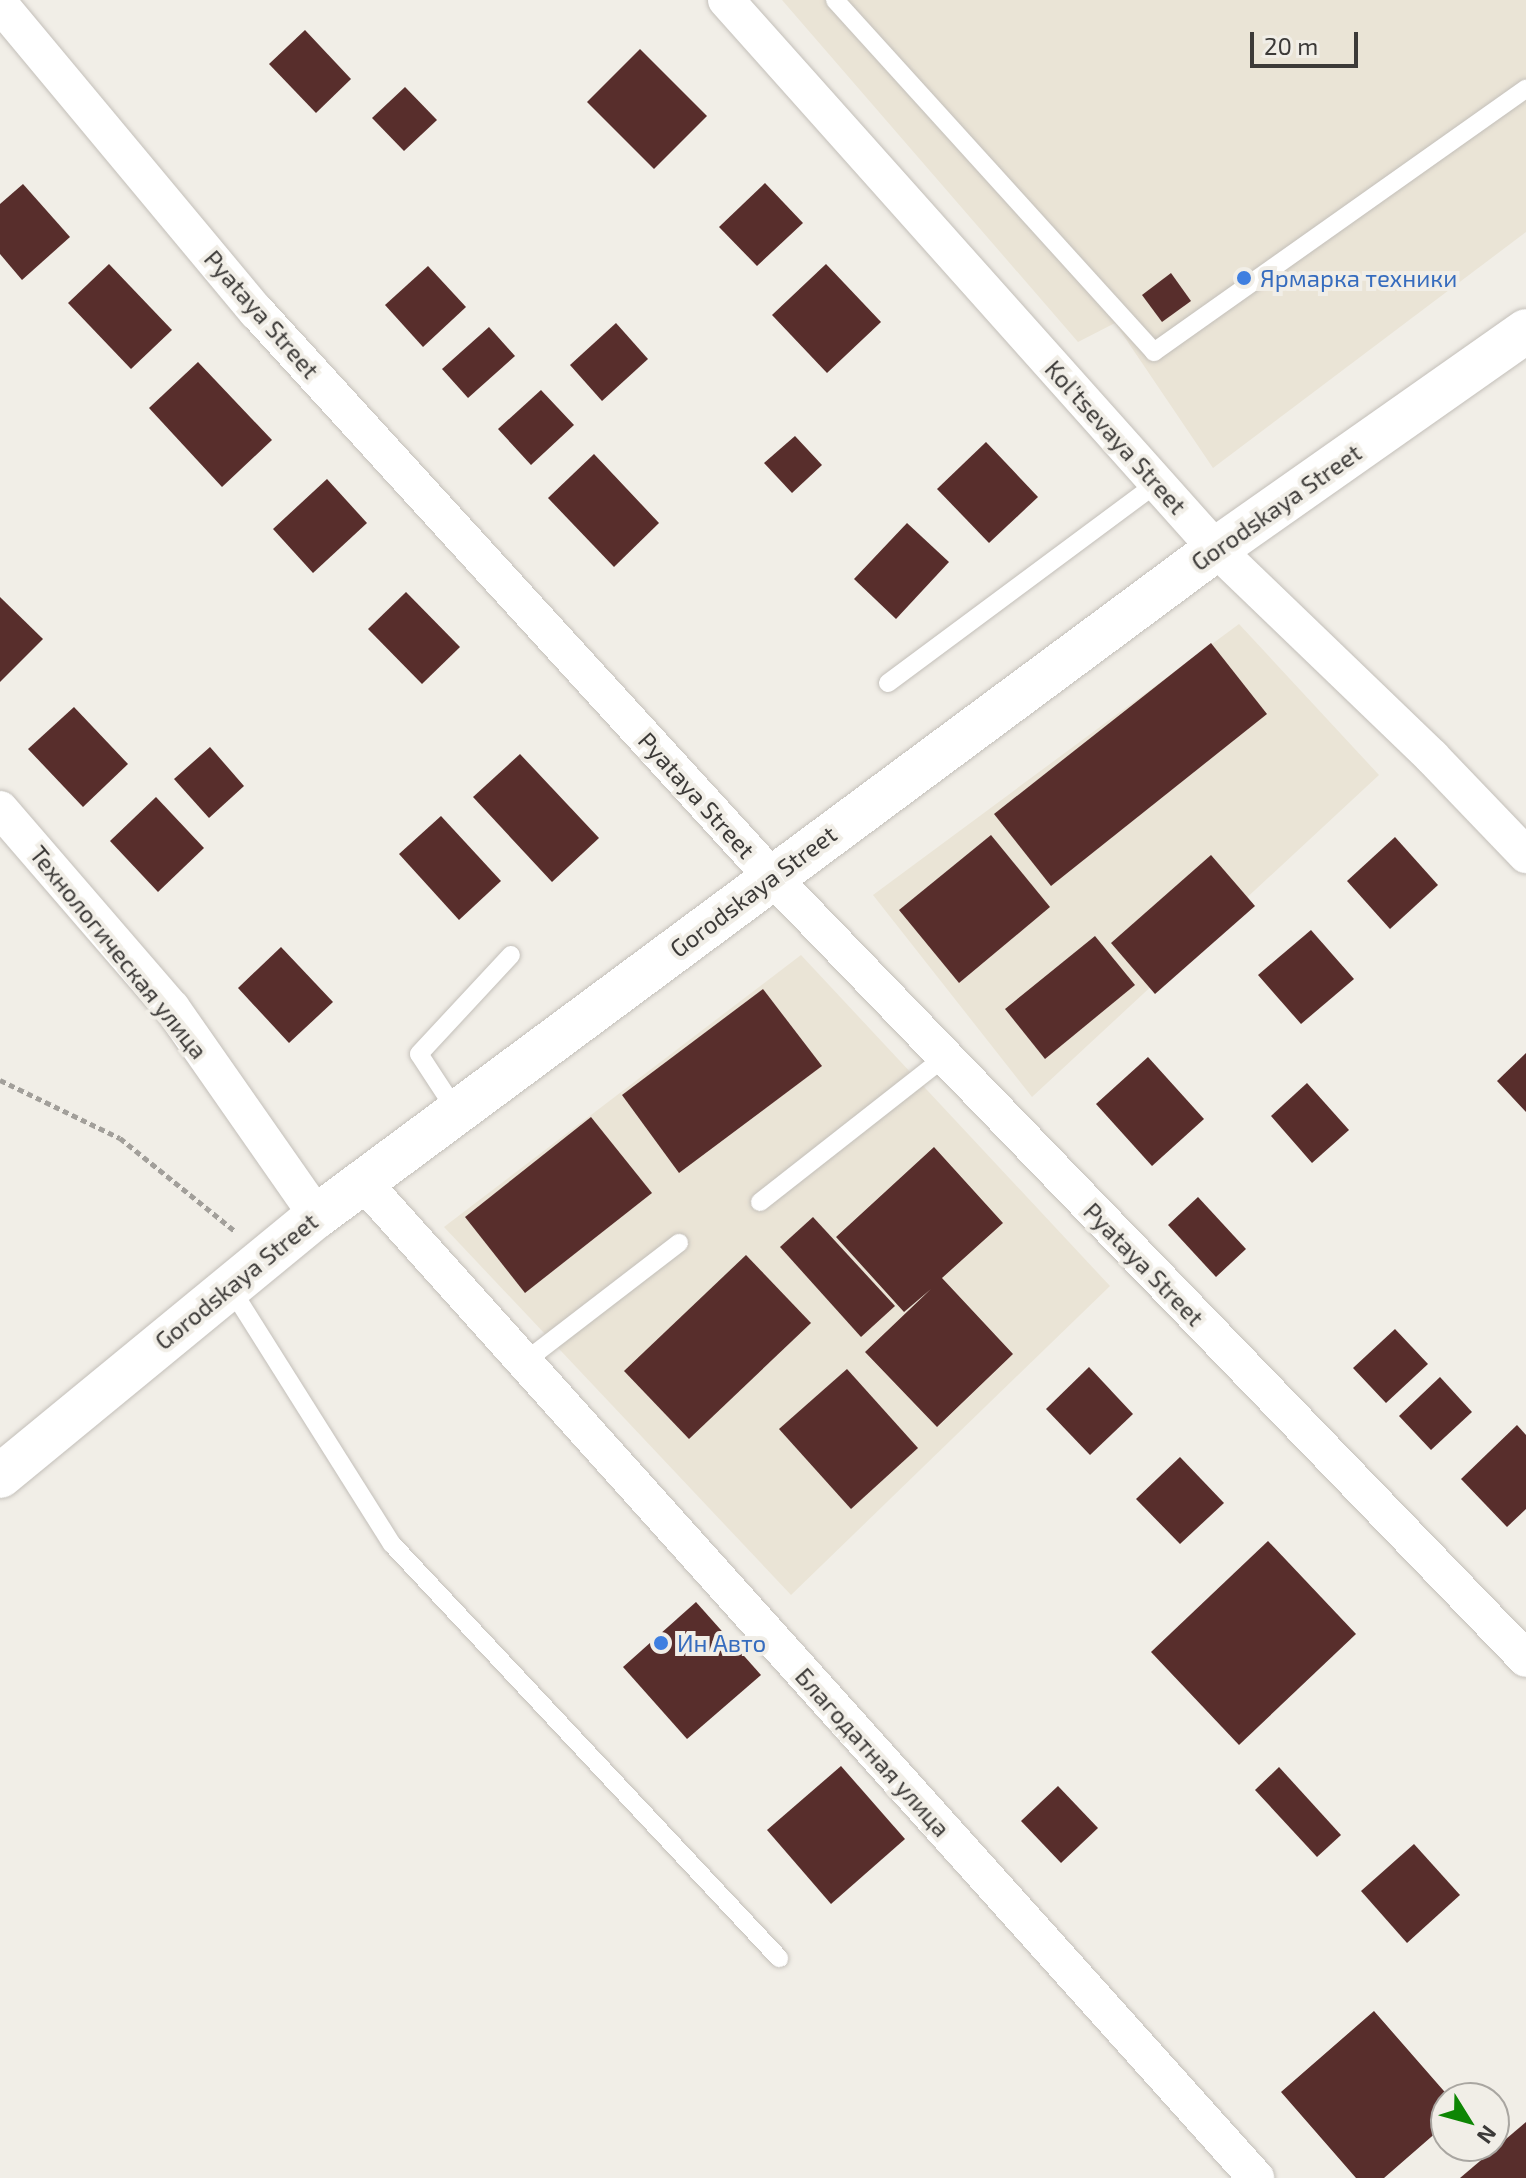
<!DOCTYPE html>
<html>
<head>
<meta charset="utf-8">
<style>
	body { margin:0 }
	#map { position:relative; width:1526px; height:2178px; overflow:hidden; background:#f1eee7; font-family:"Exo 2",sans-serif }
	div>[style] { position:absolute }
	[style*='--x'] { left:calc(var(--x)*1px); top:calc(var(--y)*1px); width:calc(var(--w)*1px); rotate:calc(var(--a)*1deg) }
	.built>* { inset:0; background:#eae4d6 }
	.building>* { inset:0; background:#582e2c }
	.path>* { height:5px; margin-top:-2.5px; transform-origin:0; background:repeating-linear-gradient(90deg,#a29f9a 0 6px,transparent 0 10px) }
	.roads { filter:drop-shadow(0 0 2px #c3bfb9) drop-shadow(0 0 2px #c3bfb9) }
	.service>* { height:18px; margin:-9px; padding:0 9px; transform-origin:9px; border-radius:9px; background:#fff }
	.minor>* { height:36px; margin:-18px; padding:0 18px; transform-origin:18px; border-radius:18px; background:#fff }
	.tertiary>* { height:44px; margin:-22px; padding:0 22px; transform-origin:22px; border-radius:22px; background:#fff }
	.dots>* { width:22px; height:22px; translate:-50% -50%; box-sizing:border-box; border:4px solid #f1eee7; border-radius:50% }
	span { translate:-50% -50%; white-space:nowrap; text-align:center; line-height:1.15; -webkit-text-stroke:8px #f1eee7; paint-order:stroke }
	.shop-label { font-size:24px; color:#366cbe }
	.left { translate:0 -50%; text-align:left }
	.street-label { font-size:24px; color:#3c3a38 }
	.north { position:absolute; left:1430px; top:2082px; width:80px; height:80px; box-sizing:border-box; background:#f1eee7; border:2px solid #a9a6a1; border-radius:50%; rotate:127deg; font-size:22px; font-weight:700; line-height:32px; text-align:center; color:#3c3a38 }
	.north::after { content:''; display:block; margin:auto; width:28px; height:36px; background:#0e8604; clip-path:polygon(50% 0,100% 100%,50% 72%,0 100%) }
	.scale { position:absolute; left:1250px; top:32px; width:108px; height:36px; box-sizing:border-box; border:4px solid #3c3a38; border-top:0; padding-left:10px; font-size:24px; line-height:28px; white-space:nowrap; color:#3c3a38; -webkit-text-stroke:6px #f1eee7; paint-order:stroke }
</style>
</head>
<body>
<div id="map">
	<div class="built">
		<i style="clip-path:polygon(782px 0,1526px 0,1526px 232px,1213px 468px,1115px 323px,1078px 342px)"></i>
		<i style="clip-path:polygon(1239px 624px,1379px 775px,1032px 1097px,873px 895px)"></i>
		<i style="clip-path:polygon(801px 955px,1110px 1286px,791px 1595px,444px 1227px)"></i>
	</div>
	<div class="building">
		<i style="clip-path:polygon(305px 30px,351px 79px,316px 113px,269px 64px)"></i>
		<i style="clip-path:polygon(640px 49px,707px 116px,654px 169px,587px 102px)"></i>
		<i style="clip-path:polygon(405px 87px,437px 120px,404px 151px,372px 118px)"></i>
		<i style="clip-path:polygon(765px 183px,803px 223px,757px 266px,719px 227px)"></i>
		<i style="clip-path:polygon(23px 184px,70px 237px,22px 280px,0 254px,0 204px)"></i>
		<i style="clip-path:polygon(109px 264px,172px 330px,131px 369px,68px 303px)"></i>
		<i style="clip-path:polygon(826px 264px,881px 322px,827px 373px,772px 315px)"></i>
		<i style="clip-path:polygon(428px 266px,466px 307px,423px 347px,385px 305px)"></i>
		<i style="clip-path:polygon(1171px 273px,1191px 301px,1162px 322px,1142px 295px)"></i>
		<i style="clip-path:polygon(616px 323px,648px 359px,602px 401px,570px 365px)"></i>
		<i style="clip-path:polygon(489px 327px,515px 356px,468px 398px,442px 369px)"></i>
		<i style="clip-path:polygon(198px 362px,272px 440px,222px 487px,149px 408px)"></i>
		<i style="clip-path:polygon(541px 390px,574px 425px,531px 465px,498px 429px)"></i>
		<i style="clip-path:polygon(795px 436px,822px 465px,792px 493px,764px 463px)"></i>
		<i style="clip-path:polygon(986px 442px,1038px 497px,989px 543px,937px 489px)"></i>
		<i style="clip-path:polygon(594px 454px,659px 523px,614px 567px,548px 498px)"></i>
		<i style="clip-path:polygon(327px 479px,367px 523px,313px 573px,273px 529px)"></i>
		<i style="clip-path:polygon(907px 523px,949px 562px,896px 619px,854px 579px)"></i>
		<i style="clip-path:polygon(406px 592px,460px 647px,422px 684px,368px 629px)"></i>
		<i style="clip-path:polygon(0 597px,43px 639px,0 682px)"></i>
		<i style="clip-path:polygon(1211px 643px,1267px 714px,1051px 886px,994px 814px)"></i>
		<i style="clip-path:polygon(74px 707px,128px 764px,83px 807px,28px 749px)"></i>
		<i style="clip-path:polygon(210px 747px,244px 786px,209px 818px,174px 779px)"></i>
		<i style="clip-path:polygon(520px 754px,599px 838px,552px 882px,473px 797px)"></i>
		<i style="clip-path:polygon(156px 797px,204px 848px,158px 892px,110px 841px)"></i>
		<i style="clip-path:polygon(441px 816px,501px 881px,459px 920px,399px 854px)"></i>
		<i style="clip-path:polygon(991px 835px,1050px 907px,959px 983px,899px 910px)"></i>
		<i style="clip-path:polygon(1395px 837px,1438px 885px,1390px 929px,1347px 881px)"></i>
		<i style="clip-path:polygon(1211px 855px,1255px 906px,1155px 994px,1111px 943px)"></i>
		<i style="clip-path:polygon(1311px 930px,1354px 979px,1301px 1024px,1258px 975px)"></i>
		<i style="clip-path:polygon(1095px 936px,1135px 985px,1045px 1059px,1005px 1009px)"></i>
		<i style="clip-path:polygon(281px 947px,333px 1002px,289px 1043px,238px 988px)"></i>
		<i style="clip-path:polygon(763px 989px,822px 1066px,679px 1173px,622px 1095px)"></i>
		<i style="clip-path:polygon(1526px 1053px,1526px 1112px,1497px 1081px)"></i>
		<i style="clip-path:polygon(1148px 1057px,1204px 1119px,1152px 1166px,1096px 1104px)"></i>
		<i style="clip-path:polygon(1307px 1083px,1349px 1130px,1312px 1163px,1271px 1116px)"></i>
		<i style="clip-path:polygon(591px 1117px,652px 1193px,525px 1293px,465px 1217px)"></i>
		<i style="clip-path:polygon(934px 1147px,1003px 1223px,942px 1278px,1013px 1354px,937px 1427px,865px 1352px,931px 1289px,904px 1312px,836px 1237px)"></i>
		<i style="clip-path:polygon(1198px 1197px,1246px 1249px,1216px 1277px,1168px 1225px)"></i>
		<i style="clip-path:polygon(813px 1217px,895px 1306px,861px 1337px,780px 1247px)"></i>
		<i style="clip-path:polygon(746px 1255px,811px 1323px,689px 1439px,624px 1371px)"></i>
		<i style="clip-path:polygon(1395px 1329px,1428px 1364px,1386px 1403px,1353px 1368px)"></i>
		<i style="clip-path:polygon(1089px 1367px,1133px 1414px,1090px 1455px,1046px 1409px)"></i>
		<i style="clip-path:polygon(847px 1369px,918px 1448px,851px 1509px,779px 1429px)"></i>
		<i style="clip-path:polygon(1440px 1377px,1472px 1412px,1431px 1450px,1399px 1416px)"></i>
		<i style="clip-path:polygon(1517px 1425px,1526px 1435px,1526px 1509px,1507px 1527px,1461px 1479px)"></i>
		<i style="clip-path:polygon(1180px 1457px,1224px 1503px,1180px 1544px,1136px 1499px)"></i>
		<i style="clip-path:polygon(1268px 1541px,1356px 1634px,1239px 1745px,1151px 1652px)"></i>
		<i style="clip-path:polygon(696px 1602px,761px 1675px,687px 1739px,623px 1667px)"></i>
		<i style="clip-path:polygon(841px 1766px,905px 1839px,831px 1904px,767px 1830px)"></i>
		<i style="clip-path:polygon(1279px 1767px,1341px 1835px,1317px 1857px,1255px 1790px)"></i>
		<i style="clip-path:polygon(1058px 1786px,1098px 1828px,1061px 1863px,1021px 1821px)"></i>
		<i style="clip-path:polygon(1414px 1844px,1460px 1895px,1407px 1943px,1361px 1891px)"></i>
		<i style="clip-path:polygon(1374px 2011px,1450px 2098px,1446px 2098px,1446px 2124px,1384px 2178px,1356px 2178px,1281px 2092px)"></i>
		<i style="clip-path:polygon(1526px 2122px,1526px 2178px,1460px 2178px)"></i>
	</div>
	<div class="path">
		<i style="--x:0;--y:1080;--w:133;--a:25.8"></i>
		<i style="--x:120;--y:1138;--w:149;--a:39"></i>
	</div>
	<div class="roads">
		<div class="service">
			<i style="--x:835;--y:0;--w:475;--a:47.8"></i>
			<i style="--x:1154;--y:352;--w:456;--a:-35.3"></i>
			<i style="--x:888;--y:683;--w:335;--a:-36.6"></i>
			<i style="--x:457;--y:1112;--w:69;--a:-123.2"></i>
			<i style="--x:419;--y:1054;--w:135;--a:-47.1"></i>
			<i style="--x:760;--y:1202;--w:235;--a:-38.1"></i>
			<i style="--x:230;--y:1287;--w:304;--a:57.8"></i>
			<i style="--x:392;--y:1544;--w:567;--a:46.93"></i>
			<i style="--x:523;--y:1363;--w:197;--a:-37.6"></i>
		</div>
		<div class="minor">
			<i style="--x:726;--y:0;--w:736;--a:48.25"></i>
			<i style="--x:1216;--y:549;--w:300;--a:43.9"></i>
			<i style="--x:1432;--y:757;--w:136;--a:46.2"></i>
			<i style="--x:0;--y:4;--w:401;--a:50.2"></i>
			<i style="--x:257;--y:312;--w:764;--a:47.65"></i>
			<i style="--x:772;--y:877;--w:1086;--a:46.04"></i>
			<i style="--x:0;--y:809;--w:263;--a:49.2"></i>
			<i style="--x:172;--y:1008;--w:254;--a:55.1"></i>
			<i style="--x:363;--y:1182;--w:1338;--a:48.12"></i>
		</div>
		<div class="tertiary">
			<i style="--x:0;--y:1476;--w:410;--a:-39.4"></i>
			<i style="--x:317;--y:1216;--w:1119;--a:-36.57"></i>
			<i style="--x:1216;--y:549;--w:379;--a:-35.1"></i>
		</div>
	</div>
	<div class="dots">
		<i style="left:1244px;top:278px;background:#3f7fe0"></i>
		<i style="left:661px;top:1643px;background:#3f7fe0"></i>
	</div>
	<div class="shop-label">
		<span class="left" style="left:1260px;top:278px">Ярмарка техники</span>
		<span class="left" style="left:677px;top:1643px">Ин Авто</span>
	</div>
	<div class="street-label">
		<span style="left:262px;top:314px;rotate:49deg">Pyataya Street</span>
		<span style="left:1116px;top:437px;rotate:48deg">Kol'tsevaya Street</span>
		<span style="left:1276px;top:507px;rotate:-35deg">Gorodskaya Street</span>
		<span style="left:697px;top:795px;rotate:48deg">Pyataya Street</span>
		<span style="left:753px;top:891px;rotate:-37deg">Gorodskaya Street</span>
		<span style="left:119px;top:952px;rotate:51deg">Технологическая улица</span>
		<span style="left:1144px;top:1264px;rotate:46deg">Pyataya Street</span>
		<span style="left:236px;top:1281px;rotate:-39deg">Gorodskaya Street</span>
		<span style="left:873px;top:1752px;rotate:48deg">Благодатная улица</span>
	</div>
	<div class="north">N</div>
	<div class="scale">20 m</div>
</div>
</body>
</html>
